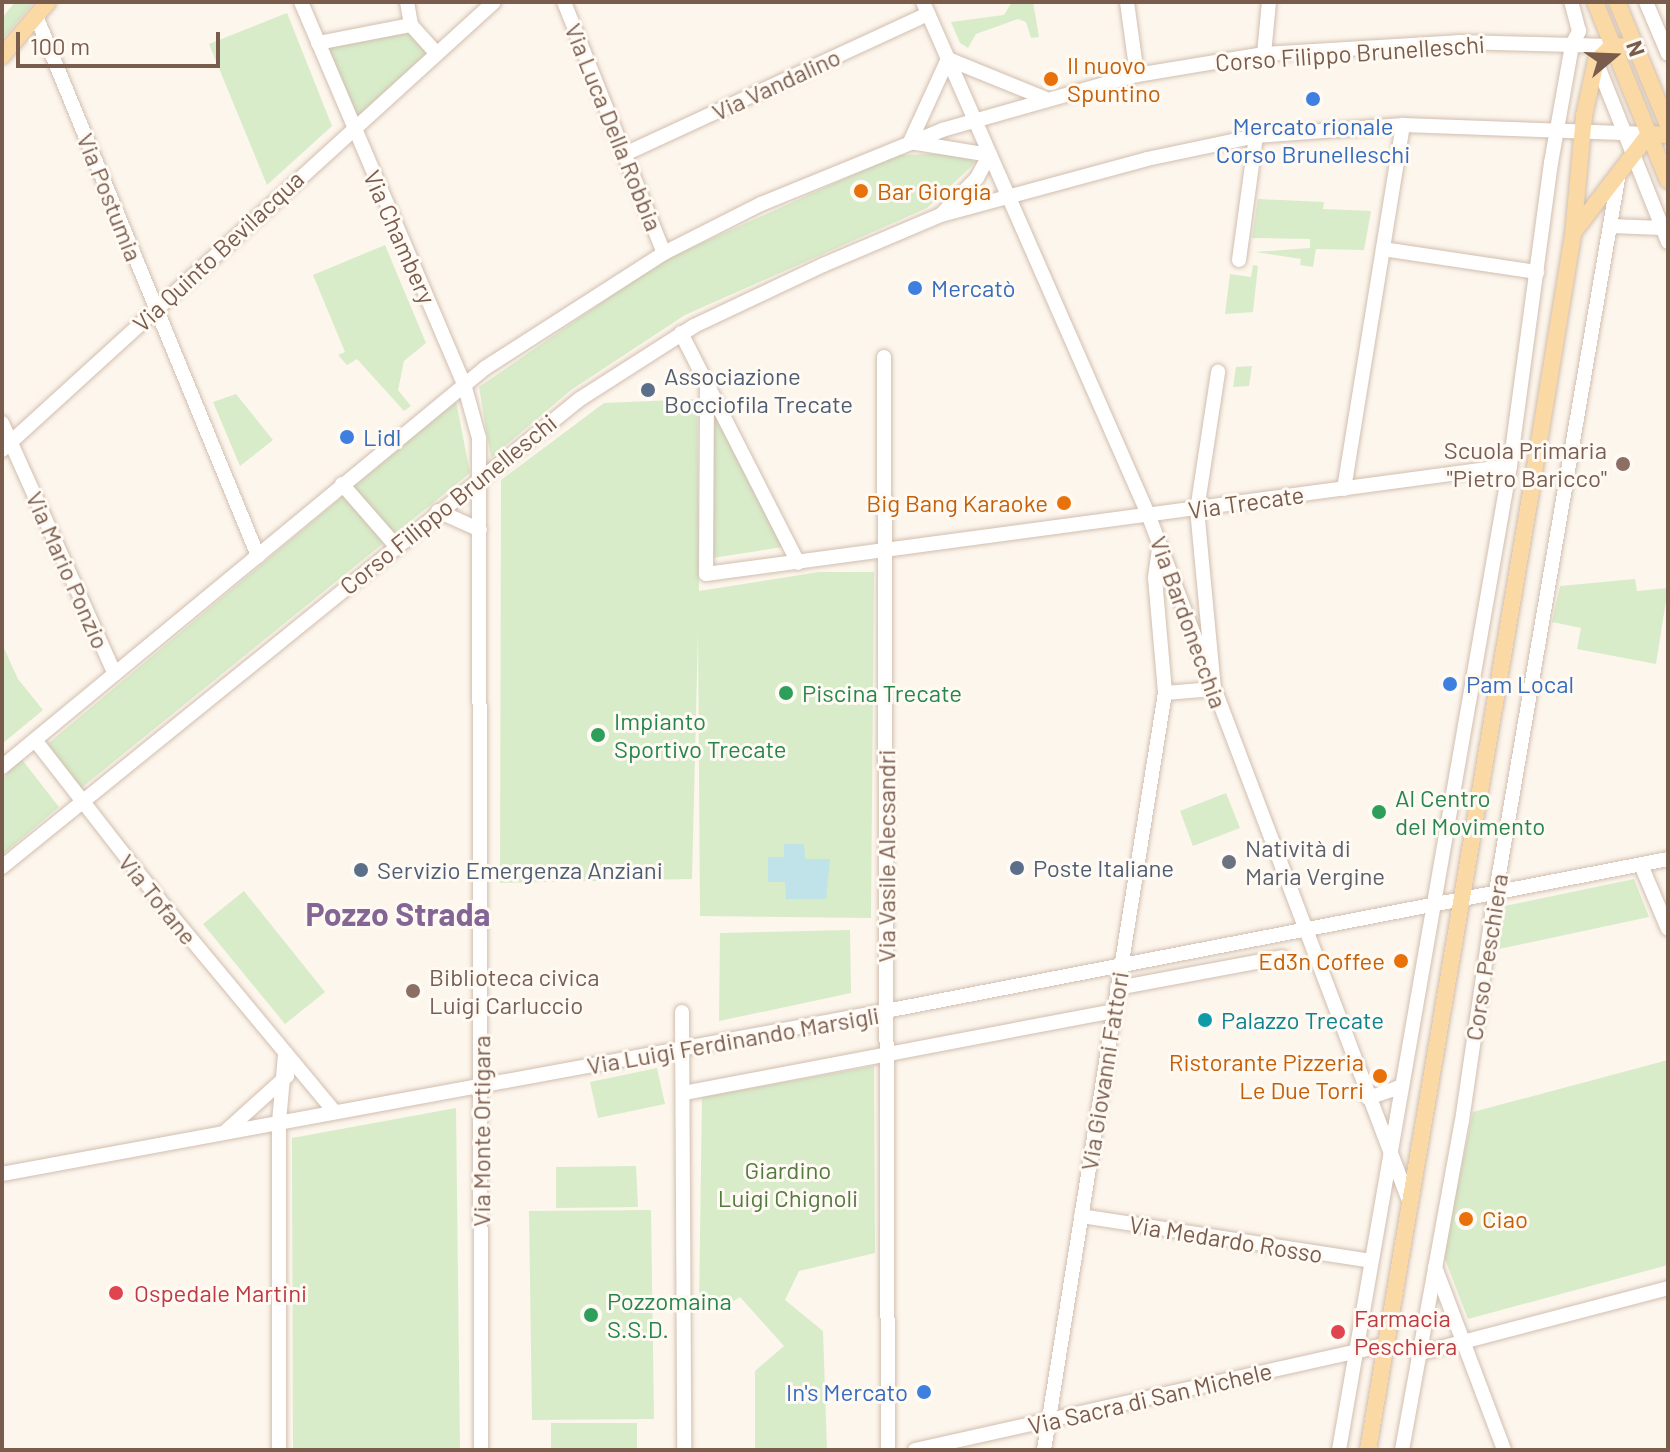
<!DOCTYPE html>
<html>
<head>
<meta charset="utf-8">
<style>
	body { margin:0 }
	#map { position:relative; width:1670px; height:1452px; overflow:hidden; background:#fdf6ec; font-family:Barlow,sans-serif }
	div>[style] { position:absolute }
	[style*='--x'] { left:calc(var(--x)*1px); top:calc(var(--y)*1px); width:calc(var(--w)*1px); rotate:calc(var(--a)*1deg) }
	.green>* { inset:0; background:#d8ecc9 }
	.water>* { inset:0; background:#bfe3e8 }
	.roads { filter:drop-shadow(0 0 2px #d1beb0) drop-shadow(0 0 2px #d1beb0) }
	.minor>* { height:14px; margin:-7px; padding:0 7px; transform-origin:7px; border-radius:7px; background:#fff }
	.major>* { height:16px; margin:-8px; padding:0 8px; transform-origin:8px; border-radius:8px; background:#fbd9a5 }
	.dots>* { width:22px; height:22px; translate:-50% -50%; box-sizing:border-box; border:4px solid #fffaf3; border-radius:50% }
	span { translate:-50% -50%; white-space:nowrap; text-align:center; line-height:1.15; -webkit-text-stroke:6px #fffaf3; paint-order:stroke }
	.street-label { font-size:24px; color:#7a5c4d }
	.food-label { font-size:24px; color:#c56008 }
	.left { translate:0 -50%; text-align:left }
	.right { translate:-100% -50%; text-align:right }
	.shop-label { font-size:24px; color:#366cbe }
	.service-label { font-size:24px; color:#4e5e75 }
	.education-label { font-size:24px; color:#785e54 }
	.leisure-label { font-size:24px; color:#27864d }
	.worship-label { font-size:24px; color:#5b616d }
	.culture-label { font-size:24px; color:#0d838f }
	.park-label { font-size:24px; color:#537a41 }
	.health-label { font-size:24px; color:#be3a42 }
	.district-label { font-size:32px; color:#846695; font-weight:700 }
	.frame { position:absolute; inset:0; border:4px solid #7a5c4d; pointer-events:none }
	.north { position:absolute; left:1574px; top:16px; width:80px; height:80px; -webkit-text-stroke:6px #fffaf3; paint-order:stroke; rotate:71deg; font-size:22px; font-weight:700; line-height:32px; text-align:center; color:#7a5c4d }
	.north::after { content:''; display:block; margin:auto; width:28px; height:36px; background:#7a5c4d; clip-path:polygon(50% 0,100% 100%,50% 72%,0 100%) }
	.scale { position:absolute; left:16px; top:32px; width:204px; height:36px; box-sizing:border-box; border:4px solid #7a5c4d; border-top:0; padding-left:10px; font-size:24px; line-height:28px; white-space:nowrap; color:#7a5c4d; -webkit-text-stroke:6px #fffaf3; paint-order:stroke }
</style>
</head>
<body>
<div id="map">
	<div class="green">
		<i style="clip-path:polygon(15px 2px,34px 2px,2px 40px,2px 18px)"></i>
		<i style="clip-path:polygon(1012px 2px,1033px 2px,1039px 37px,1031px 38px,1026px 22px,1018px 19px,976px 34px,968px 48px,960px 43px,951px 22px,1004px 15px)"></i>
		<i style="clip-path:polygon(287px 13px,332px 126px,267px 185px,209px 44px)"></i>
		<i style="clip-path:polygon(411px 25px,436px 53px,352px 128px,318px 43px)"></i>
		<i style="clip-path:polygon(966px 153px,975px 163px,927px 208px,685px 315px,571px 390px,491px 458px,479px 387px,662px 261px,897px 155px)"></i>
		<i style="clip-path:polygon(1258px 199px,1324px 202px,1323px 209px,1371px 211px,1364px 250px,1316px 249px,1313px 267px,1300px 265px,1301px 259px,1255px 252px,1310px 248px,1310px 239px,1252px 238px)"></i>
		<i style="clip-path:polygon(385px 245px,426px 343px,404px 361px,398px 390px,411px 406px,404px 411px,357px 359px,347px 365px,338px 355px,345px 352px,313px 275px)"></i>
		<i style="clip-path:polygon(1253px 265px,1258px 266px,1253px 312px,1225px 314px,1230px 274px,1251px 277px)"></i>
		<i style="clip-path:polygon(1252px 366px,1249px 386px,1233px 387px,1236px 367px)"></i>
		<i style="clip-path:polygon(704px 387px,789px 546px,706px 559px)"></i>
		<i style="clip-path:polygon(236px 394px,273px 440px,240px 466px,213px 402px)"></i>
		<i style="clip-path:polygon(697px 399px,699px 591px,819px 572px,874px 572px,871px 918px,700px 916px,698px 633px,692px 879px,500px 883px,501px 480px,604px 403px)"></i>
		<i style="clip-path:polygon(456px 401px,470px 473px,80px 789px,44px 747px)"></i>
		<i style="clip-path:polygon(1635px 579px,1637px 591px,1668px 588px,1656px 664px,1577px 649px,1581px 628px,1552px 622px,1560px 586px)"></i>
		<i style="clip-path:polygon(2px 644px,18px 679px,43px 710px,2px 744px)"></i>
		<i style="clip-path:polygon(20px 757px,59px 807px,2px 855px,2px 780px)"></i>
		<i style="clip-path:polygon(1226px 793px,1240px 828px,1193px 846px,1180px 811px)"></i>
		<i style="clip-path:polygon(1634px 879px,1649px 917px,1499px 949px,1505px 906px)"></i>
		<i style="clip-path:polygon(244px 891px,325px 992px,285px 1024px,203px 924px)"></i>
		<i style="clip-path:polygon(850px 930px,851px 993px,719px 1021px,720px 933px)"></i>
		<i style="clip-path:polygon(1668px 1060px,1668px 1265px,1468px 1319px,1443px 1254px,1473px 1112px)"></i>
		<i style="clip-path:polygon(874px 1066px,875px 1253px,799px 1271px,785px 1300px,823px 1331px,827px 1450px,755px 1450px,755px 1371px,784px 1346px,740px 1297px,729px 1304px,699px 1306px,702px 1097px)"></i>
		<i style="clip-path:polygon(657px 1068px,665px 1104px,598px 1118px,590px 1082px)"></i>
		<i style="clip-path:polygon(456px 1108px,460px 1450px,293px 1450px,292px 1138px)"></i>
		<i style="clip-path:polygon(636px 1166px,638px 1207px,556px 1208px,556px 1167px)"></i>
		<i style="clip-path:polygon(651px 1210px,654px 1419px,532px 1420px,529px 1211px)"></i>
		<i style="clip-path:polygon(551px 1423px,637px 1423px,637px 1450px,551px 1450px)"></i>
	</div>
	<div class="water">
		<i style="clip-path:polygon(784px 844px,804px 844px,805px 859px,830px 859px,826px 899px,786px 899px,785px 882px,768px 882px,768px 857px,784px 857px)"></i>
	</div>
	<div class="roads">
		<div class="minor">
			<i style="--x:301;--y:2;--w:415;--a:66.9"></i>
			<i style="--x:464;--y:384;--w:56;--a:74.5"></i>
			<i style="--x:479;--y:438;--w:1012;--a:89.89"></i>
			<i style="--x:407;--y:2;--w:23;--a:80"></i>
			<i style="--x:411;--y:25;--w:38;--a:48"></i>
			<i style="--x:564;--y:2;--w:270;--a:68.3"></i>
			<i style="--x:923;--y:2;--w:559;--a:66.28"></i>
			<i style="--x:1148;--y:514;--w:732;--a:69.19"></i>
			<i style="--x:1127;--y:2;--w:74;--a:82.2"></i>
			<i style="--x:1646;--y:2;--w:56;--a:67.1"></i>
			<i style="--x:36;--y:16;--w:584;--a:67.65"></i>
			<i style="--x:318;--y:43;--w:95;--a:-11"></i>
			<i style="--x:1264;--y:54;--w:52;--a:-84.5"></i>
			<i style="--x:948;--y:59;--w:91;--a:114.6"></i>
			<i style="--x:910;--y:142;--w:80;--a:9.3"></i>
			<i style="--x:948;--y:59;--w:104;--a:22.1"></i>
			<i style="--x:1596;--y:61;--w:195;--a:68.3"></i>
			<i style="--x:625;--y:154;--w:334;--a:-24.8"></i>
			<i style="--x:942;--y:214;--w:50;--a:-45.8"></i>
			<i style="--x:977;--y:178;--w:26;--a:-62"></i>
			<i style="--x:1611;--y:226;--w:51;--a:2.2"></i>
			<i style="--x:1383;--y:249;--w:156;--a:8.5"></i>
			<i style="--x:1239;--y:260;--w:125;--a:-82.2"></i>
			<i style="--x:681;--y:333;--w:258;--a:63"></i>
			<i style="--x:884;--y:357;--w:1093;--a:89.79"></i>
			<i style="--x:707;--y:386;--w:188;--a:90.3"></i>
			<i style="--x:706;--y:574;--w:811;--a:-7.65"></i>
			<i style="--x:2;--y:423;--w:275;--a:65.8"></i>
			<i style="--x:2;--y:450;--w:665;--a:-42.32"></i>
			<i style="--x:342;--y:484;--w:82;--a:48.9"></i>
			<i style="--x:1344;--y:489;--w:369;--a:-80.8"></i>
			<i style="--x:438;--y:511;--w:46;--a:24.3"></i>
			<i style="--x:1159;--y:549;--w:29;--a:98"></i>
			<i style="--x:1155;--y:578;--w:115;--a:85"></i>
			<i style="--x:1165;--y:693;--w:49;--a:-4.7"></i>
			<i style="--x:1214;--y:689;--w:180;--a:-95.4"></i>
			<i style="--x:1197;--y:510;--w:140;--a:-81.3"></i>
			<i style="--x:35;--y:740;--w:223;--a:52.1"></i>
			<i style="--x:172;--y:916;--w:252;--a:50.3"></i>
			<i style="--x:2;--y:767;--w:626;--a:-39.56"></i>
			<i style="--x:485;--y:368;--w:213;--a:-32.7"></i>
			<i style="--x:664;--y:253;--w:109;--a:-26.8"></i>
			<i style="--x:761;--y:204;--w:196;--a:-22.2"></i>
			<i style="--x:942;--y:130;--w:203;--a:-15.8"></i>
			<i style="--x:1137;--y:75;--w:129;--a:-9.4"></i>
			<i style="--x:1264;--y:54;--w:194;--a:-3.5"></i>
			<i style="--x:1458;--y:42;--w:154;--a:1.5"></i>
			<i style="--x:1641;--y:865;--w:69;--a:67.1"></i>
			<i style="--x:2;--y:867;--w:744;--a:-39"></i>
			<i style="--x:580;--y:399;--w:135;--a:-32.6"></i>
			<i style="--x:694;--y:326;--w:143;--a:-25.3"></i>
			<i style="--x:823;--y:265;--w:128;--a:-23"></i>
			<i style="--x:941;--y:215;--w:213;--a:-15.2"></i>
			<i style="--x:1147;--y:159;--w:111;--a:-11.9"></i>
			<i style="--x:1256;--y:136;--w:147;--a:-4.3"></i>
			<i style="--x:1403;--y:125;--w:246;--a:2.1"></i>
			<i style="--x:1117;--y:988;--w:168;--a:-10.6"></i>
			<i style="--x:682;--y:1012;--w:438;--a:89.7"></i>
			<i style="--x:684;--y:1093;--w:436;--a:-10.8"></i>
			<i style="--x:1368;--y:1098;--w:34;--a:-19"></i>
			<i style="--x:225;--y:1132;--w:84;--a:-42.1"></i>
			<i style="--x:2;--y:1174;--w:899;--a:-10.45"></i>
			<i style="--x:886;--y:1011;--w:797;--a:-11"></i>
			<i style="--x:1081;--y:1216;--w:293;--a:8.8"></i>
			<i style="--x:1435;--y:1267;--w:196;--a:69.3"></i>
			<i style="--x:1417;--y:1354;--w:260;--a:-14.7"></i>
			<i style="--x:279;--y:1450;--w:328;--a:-90"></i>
			<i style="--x:279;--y:1122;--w:67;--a:-84.9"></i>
			<i style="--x:915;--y:1450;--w:482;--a:-12.6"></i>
			<i style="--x:1044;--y:1450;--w:767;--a:-80.92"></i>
			<i style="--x:1339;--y:1450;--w:999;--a:-80.14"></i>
			<i style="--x:1510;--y:466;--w:306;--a:-82.3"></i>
			<i style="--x:1551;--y:163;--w:120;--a:-79.9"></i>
			<i style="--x:1572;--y:45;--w:16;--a:-63"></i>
			<i style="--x:1579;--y:31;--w:30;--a:-105"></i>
			<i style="--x:1402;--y:1450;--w:334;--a:-79.7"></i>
			<i style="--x:1462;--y:1121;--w:208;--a:-81.7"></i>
			<i style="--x:1492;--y:915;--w:753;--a:-80.29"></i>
		</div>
		<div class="major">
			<i style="--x:1595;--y:2;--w:193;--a:67.8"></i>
			<i style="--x:1617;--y:2;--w:133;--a:67.5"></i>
			<i style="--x:2;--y:56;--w:71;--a:-49.6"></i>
			<i style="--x:1573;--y:233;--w:125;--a:-52.5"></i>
			<i style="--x:1649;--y:134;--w:19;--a:3"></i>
			<i style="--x:1368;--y:1450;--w:973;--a:-80.35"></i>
			<i style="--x:1531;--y:491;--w:259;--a:-80.7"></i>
			<i style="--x:1573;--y:235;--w:120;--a:-84.7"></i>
			<i style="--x:1584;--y:116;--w:56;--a:-77.7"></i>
			<i style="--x:1596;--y:61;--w:22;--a:-43"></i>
			<i style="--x:1612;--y:46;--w:23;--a:2"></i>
		</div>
	</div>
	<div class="dots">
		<i style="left:1051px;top:79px;background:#e8710a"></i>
		<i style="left:1313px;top:99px;background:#3f7fe0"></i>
		<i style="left:861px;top:191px;background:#e8710a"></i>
		<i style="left:915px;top:288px;background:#3f7fe0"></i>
		<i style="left:648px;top:390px;background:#5c6f8a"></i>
		<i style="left:347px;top:437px;background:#3f7fe0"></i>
		<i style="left:1623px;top:464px;background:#8d6e63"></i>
		<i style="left:1064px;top:503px;background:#e8710a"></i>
		<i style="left:1450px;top:684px;background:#3f7fe0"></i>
		<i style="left:786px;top:693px;background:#2e9e5b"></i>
		<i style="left:598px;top:735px;background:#2e9e5b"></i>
		<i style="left:1379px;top:812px;background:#2e9e5b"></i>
		<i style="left:1229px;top:862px;background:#6b7280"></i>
		<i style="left:1017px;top:868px;background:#5c6f8a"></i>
		<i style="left:361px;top:870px;background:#5c6f8a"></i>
		<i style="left:1401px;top:961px;background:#e8710a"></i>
		<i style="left:413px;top:991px;background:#8d6e63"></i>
		<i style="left:1205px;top:1020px;background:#0f9aa8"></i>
		<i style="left:1380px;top:1076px;background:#e8710a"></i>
		<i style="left:1466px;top:1219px;background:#e8710a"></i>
		<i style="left:116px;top:1293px;background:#e0444e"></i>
		<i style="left:591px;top:1315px;background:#2e9e5b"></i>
		<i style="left:1338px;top:1332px;background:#e0444e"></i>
		<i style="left:924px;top:1392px;background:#3f7fe0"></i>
	</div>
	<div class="street-label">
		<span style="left:1350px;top:53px;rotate:-4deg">Corso Filippo Brunelleschi</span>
		<span style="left:776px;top:84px;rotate:-25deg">Via Vandalino</span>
		<span style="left:614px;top:127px;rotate:68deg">Via Luca Della Robbia</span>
		<span style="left:110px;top:197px;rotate:68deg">Via Postumia</span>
		<span style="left:400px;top:237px;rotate:66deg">Via Chambery</span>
		<span style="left:218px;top:251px;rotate:-43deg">Via Quinto Bevilacqua</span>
		<span style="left:1246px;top:502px;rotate:-8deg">Via Trecate</span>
		<span style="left:448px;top:504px;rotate:-39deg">Corso Filippo Brunelleschi</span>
		<span style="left:68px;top:570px;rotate:66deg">Via Mario Ponzio</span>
		<span style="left:1189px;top:622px;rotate:70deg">Via Bardonecchia</span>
		<span style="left:886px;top:856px;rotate:-90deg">Via Vasile Alecsandri</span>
		<span style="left:158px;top:899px;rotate:51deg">Via Tofane</span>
		<span style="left:1486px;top:957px;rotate:-81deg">Corso Peschiera</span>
		<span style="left:733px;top:1040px;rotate:-10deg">Via Luigi Ferdinando Marsigli</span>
		<span style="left:1104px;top:1071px;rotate:-81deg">Via Giovanni Fattori</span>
		<span style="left:481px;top:1131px;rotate:-90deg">Via Monte Ortigara</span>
		<span style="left:1226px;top:1239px;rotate:9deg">Via Medardo Rosso</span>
		<span style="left:1150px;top:1398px;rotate:-13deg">Via Sacra di San Michele</span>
	</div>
	<div class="food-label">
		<span class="left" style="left:1067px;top:79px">Il nuovo<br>Spuntino</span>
		<span class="left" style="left:877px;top:191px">Bar Giorgia</span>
		<span class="right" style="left:1048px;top:503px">Big Bang Karaoke</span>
		<span class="right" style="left:1385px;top:961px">Ed3n Coffee</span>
		<span class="right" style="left:1364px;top:1076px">Ristorante Pizzeria<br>Le Due Torri</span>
		<span class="left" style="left:1482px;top:1219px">Ciao</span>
	</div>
	<div class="shop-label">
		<span style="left:1313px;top:140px">Mercato rionale<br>Corso Brunelleschi</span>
		<span class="left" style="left:931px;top:288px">Mercatò</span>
		<span class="left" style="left:363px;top:437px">Lidl</span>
		<span class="left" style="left:1466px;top:684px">Pam Local</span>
		<span class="right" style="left:908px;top:1392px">In's Mercato</span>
	</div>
	<div class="service-label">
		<span class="left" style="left:664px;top:390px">Associazione<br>Bocciofila Trecate</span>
		<span class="left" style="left:1033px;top:868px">Poste Italiane</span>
		<span class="left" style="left:377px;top:870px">Servizio Emergenza Anziani</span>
	</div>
	<div class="education-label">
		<span class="right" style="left:1607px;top:464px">Scuola Primaria<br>"Pietro Baricco"</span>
		<span class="left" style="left:429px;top:991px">Biblioteca civica<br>Luigi Carluccio</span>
	</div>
	<div class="leisure-label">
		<span class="left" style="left:802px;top:693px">Piscina Trecate</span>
		<span class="left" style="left:614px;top:735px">Impianto<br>Sportivo Trecate</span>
		<span class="left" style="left:1395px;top:812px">Al Centro<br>del Movimento</span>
		<span class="left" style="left:607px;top:1315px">Pozzomaina<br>S.S.D.</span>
	</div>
	<div class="worship-label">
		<span class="left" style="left:1245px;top:862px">Natività di<br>Maria Vergine</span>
	</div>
	<div class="culture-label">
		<span class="left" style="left:1221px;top:1020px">Palazzo Trecate</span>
	</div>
	<div class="park-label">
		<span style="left:788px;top:1184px">Giardino<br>Luigi Chignoli</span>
	</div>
	<div class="health-label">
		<span class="left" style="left:134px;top:1293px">Ospedale Martini</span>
		<span class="left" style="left:1354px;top:1332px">Farmacia<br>Peschiera</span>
	</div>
	<div class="district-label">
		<span style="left:398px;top:913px">Pozzo Strada</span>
	</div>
	<div class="frame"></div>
	<div class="north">N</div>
	<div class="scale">100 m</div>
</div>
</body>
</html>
